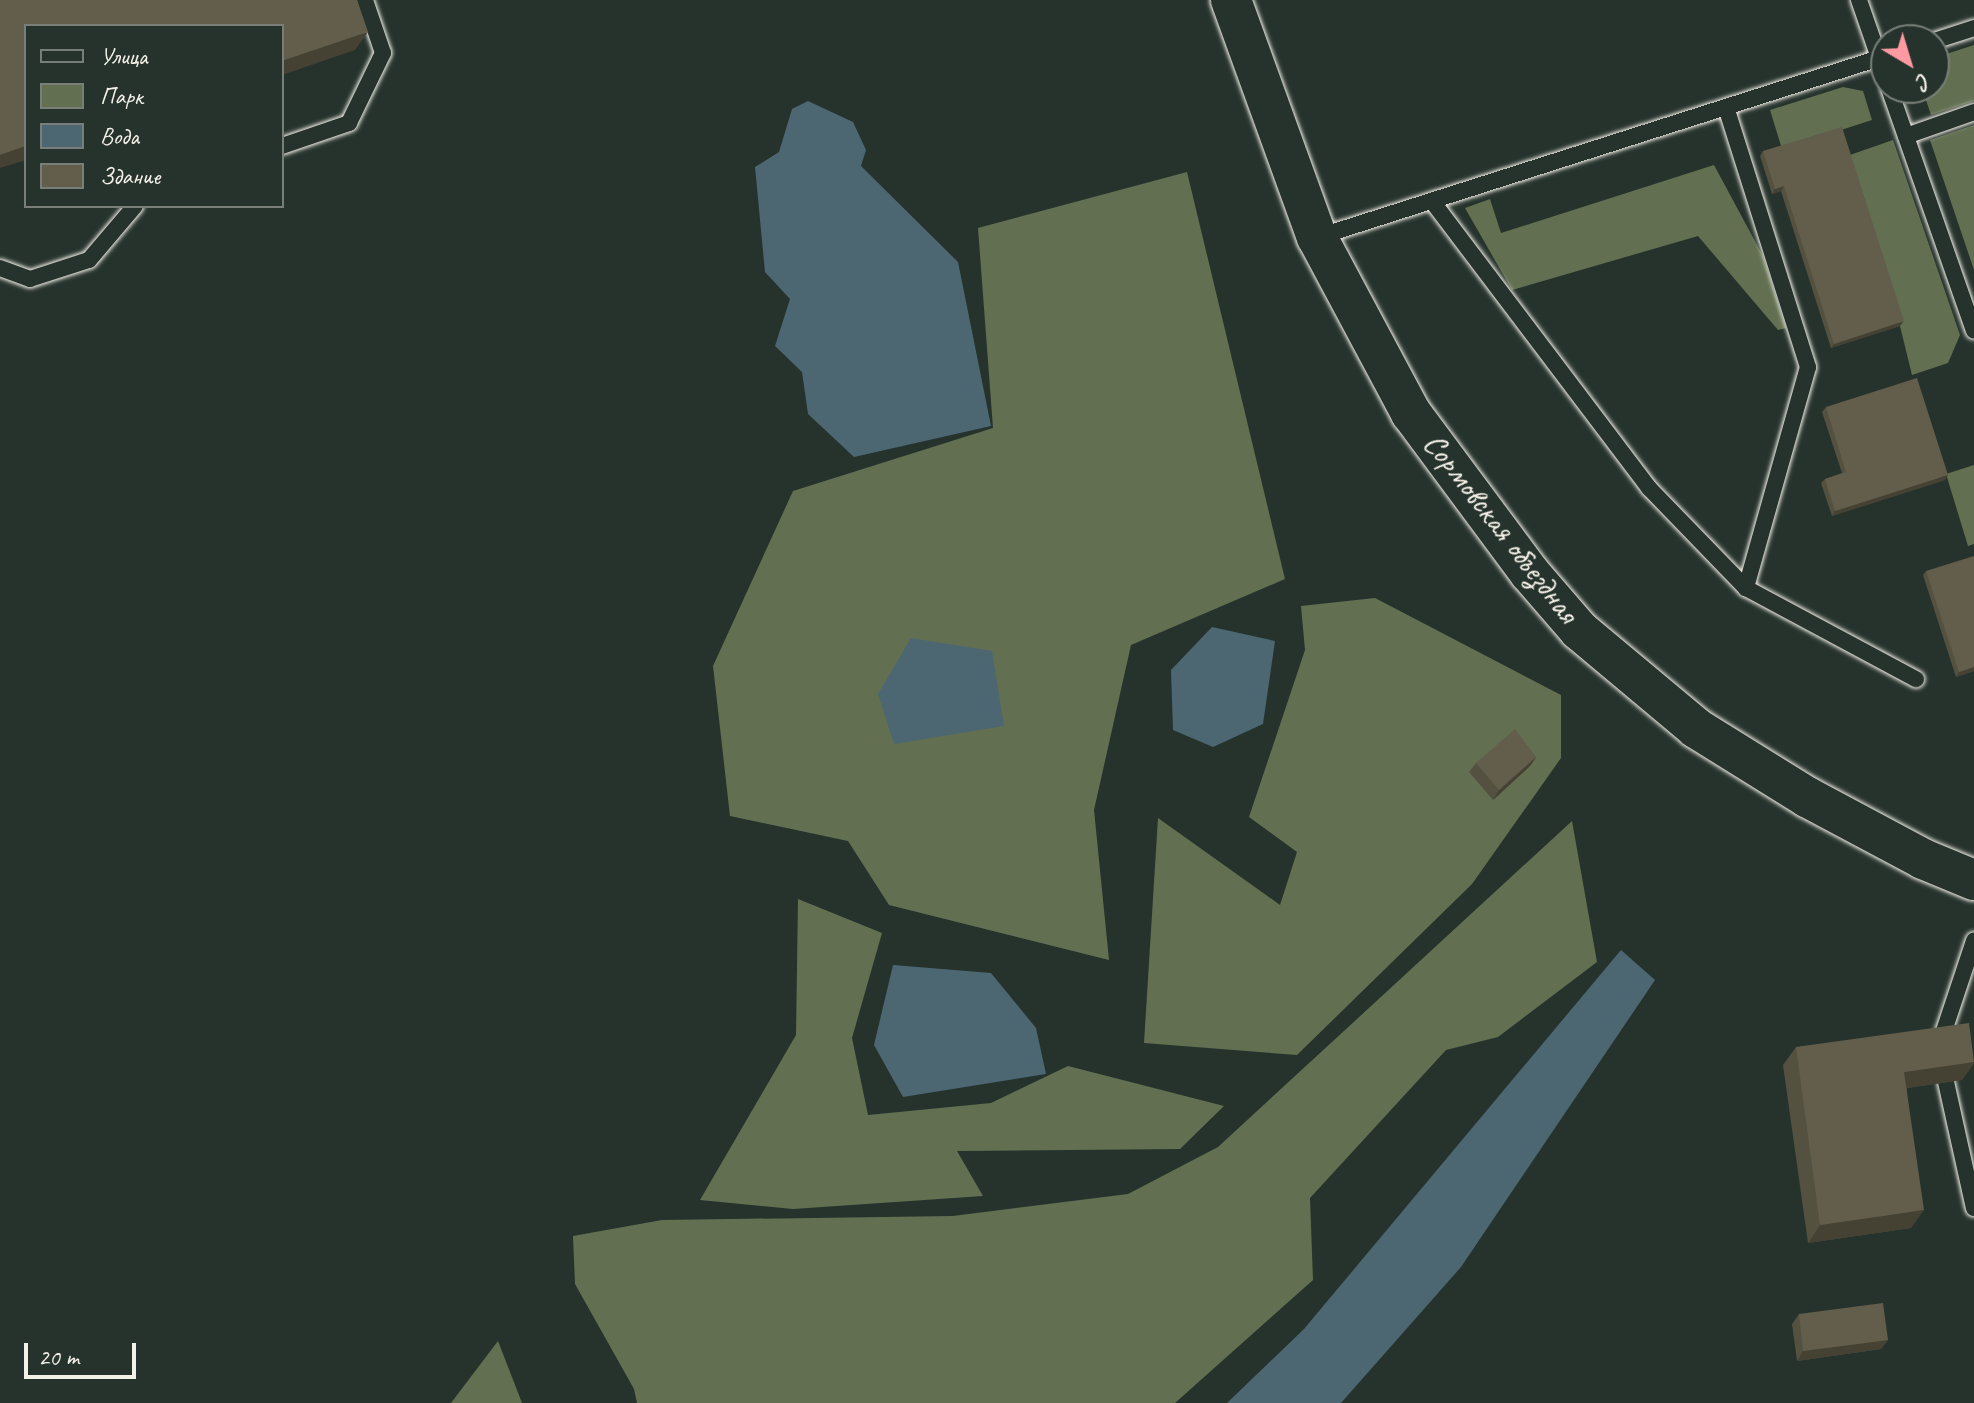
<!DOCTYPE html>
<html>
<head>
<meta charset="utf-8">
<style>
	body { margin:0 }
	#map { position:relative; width:1974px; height:1403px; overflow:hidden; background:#26332d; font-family:Caveat,sans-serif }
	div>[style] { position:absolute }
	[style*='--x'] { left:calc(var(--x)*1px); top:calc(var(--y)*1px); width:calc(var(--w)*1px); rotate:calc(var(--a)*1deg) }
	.green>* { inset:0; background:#627051 }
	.water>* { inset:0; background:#4c6772 }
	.roads { filter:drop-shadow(0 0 2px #f4f1e8) drop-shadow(0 0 2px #f4f1e8) }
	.service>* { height:16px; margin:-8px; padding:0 8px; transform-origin:8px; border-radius:8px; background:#26332d }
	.tertiary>* { height:40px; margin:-20px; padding:0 20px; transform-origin:20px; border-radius:20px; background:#26332d }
	.wall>* { inset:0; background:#545140 }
	.shaded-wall>* { inset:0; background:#454234 }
	.building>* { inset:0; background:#625e4b }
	span { translate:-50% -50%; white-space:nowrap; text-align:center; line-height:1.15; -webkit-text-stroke:6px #26332d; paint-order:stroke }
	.street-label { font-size:32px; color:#f4f1e8 }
	.legend { position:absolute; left:24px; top:24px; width:260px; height:184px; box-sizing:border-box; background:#26332d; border:2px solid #787f78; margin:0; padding:10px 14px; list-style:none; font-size:24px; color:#f4f1e8 }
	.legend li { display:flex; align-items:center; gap:16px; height:40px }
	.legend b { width:40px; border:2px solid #787f78 }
	.north { position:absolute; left:1870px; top:24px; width:80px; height:80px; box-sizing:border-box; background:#26332d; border:2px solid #787f78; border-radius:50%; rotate:142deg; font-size:22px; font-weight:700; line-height:32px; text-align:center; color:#f4f1e8 }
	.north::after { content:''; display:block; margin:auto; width:28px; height:36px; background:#ff9aa2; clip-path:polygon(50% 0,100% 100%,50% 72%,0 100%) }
	.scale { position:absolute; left:24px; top:1343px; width:112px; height:36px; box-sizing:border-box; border:4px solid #f4f1e8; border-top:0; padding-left:10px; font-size:24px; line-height:28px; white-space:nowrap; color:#f4f1e8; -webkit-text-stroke:6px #26332d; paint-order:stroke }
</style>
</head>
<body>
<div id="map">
	<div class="green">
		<i style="clip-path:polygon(1974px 45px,1974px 101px,1931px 115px,1922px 88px,1934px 88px,1934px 58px)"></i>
		<i style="clip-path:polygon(1843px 87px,1863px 91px,1872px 120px,1782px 149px,1770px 110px)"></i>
		<i style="clip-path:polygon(1974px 125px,1974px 270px,1930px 140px)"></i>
		<i style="clip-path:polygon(1893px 140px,1960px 335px,1948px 363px,1912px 375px,1900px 326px,1847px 156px)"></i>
		<i style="clip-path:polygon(1714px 165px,1763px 256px,1786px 328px,1778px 330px,1698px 236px,1512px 290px,1465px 208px,1490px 199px,1501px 233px)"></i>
		<i style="clip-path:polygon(1187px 172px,1285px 579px,1131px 645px,1094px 810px,1109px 960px,889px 905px,848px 841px,730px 816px,713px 666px,793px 491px,993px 428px,978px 228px)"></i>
		<i style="clip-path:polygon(1974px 465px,1974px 544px,1968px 546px,1946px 474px)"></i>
		<i style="clip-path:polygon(1375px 598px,1561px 695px,1561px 758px,1472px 884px,1297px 1055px,1144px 1043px,1158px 818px,1280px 905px,1297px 852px,1249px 817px,1305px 650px,1301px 606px)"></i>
		<i style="clip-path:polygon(1572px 821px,1597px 962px,1498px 1037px,1446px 1050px,1310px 1198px,1313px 1280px,1175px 1403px,637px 1403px,634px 1389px,575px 1284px,573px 1236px,662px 1220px,953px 1216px,1128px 1194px,1218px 1147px)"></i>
		<i style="clip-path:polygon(798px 899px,882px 933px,852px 1038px,868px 1115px,991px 1103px,1068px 1066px,1224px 1106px,1180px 1149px,957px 1151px,983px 1196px,793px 1209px,700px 1200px,796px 1035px)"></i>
		<i style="clip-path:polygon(498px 1341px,522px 1403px,451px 1403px)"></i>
	</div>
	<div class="water">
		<i style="clip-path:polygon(808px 101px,853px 122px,866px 150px,861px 166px,958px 262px,991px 426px,854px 457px,808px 414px,802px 372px,775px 346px,790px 299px,765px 272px,755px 167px,779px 152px,792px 109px)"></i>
		<i style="clip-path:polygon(1212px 627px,1275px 641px,1263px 724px,1213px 747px,1173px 730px,1171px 670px)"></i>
		<i style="clip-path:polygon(911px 638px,992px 651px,1004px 726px,894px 744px,878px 694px)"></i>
		<i style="clip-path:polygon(1621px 950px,1655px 980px,1461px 1267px,1341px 1403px,1227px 1403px,1304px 1329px)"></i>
		<i style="clip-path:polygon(893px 965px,991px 973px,1036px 1028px,1046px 1074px,903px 1097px,874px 1045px)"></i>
	</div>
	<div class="roads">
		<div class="service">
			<i style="--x:1859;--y:0;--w:83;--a:70.9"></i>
			<i style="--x:1934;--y:41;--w:42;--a:-18"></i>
			<i style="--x:1889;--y:88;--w:257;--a:70.7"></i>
			<i style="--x:1726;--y:107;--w:273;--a:72.5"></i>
			<i style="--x:1808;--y:367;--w:230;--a:105.7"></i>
			<i style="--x:1906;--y:136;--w:72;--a:-19.4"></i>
			<i style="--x:282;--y:146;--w:71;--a:-18.9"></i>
			<i style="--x:349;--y:123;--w:78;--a:-64.1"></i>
			<i style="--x:383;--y:53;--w:56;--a:-108.8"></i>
			<i style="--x:1432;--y:201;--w:360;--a:52.9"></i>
			<i style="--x:1649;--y:488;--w:139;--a:45.9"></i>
			<i style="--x:1746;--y:588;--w:193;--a:28.2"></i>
			<i style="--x:1318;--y:237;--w:596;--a:-17.68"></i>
			<i style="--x:0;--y:268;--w:32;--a:20"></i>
			<i style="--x:30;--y:279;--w:62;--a:-17.9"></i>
			<i style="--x:89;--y:260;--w:71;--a:-49.6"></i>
			<i style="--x:1940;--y:1043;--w:108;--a:-71.6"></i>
			<i style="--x:1946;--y:1082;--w:129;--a:77.5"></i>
		</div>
		<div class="tertiary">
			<i style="--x:1231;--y:0;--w:252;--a:70.1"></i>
			<i style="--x:1317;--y:237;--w:200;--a:61.9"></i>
			<i style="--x:1411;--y:413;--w:198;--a:53.4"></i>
			<i style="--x:1529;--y:572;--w:77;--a:49.2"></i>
			<i style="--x:1579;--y:630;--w:153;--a:39.9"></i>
			<i style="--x:1696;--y:728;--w:131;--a:31.9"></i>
			<i style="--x:1807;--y:797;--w:132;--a:28.1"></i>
			<i style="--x:1923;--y:859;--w:55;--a:22.4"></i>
		</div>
	</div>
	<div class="wall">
		<i style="clip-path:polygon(1763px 151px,1900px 326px,1831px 348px,1781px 191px,1772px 194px,1760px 156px)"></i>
		<i style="clip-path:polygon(1826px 407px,1945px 480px,1832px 516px,1821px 483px,1825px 479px,1842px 473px,1822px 412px)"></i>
		<i style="clip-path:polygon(1926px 571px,1974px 671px,1956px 677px,1923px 575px)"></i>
		<i style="clip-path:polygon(1536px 757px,1530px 766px,1493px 800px,1469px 772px,1476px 763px)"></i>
		<i style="clip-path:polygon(1796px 1047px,1974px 1063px,1962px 1080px,1907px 1088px,1911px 1228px,1808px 1243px,1783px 1065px)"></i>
		<i style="clip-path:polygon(1799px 1314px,1888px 1340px,1881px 1349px,1797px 1361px,1792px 1324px)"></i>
	</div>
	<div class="shaded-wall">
		<i style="clip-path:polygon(368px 32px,355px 50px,282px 75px,282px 61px)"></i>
		<i style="clip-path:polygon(26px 146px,26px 160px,0 168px,0 155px)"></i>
		<i style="clip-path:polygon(1784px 186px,1781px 191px,1772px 194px,1775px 189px)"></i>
		<i style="clip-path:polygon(1904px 321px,1900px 326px,1831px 348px,1834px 344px)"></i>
		<i style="clip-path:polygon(1948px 475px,1945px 480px,1832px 516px,1835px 511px)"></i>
		<i style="clip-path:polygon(1974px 667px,1974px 671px,1956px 677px,1959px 672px)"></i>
		<i style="clip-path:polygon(1536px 757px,1530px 766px,1493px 800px,1499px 790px)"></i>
		<i style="clip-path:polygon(1974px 1062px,1962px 1080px,1892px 1090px,1904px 1072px)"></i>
		<i style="clip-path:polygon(1924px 1210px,1911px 1228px,1808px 1243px,1820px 1225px)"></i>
		<i style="clip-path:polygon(1888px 1340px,1881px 1349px,1797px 1361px,1803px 1351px)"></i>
	</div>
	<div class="building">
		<i style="clip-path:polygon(0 0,357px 0,368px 32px,282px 61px,282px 26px,26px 26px,26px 146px,0 155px)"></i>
		<i style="clip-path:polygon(1842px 127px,1904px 321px,1834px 344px,1784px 186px,1775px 189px,1763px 151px)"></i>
		<i style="clip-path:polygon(1917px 378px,1948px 475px,1835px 511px,1825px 479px,1846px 472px,1826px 407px)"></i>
		<i style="clip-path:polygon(1974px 556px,1974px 667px,1959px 672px,1926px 571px)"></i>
		<i style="clip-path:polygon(1515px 729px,1536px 757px,1499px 790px,1476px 763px)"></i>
		<i style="clip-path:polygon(1969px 1023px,1974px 1062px,1904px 1072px,1924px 1210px,1820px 1225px,1796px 1047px)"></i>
		<i style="clip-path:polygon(1883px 1303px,1888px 1340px,1803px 1351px,1799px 1314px)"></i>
	</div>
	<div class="street-label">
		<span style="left:1501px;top:528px;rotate:52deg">Сормовская объездная</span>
	</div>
	<ul class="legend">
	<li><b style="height:10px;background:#26332d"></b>Улица</li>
	<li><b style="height:22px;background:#627051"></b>Парк</li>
	<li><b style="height:22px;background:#4c6772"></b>Вода</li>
	<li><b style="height:22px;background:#625e4b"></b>Здание</li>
	</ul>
	<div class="north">С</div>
	<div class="scale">20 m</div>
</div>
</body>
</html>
